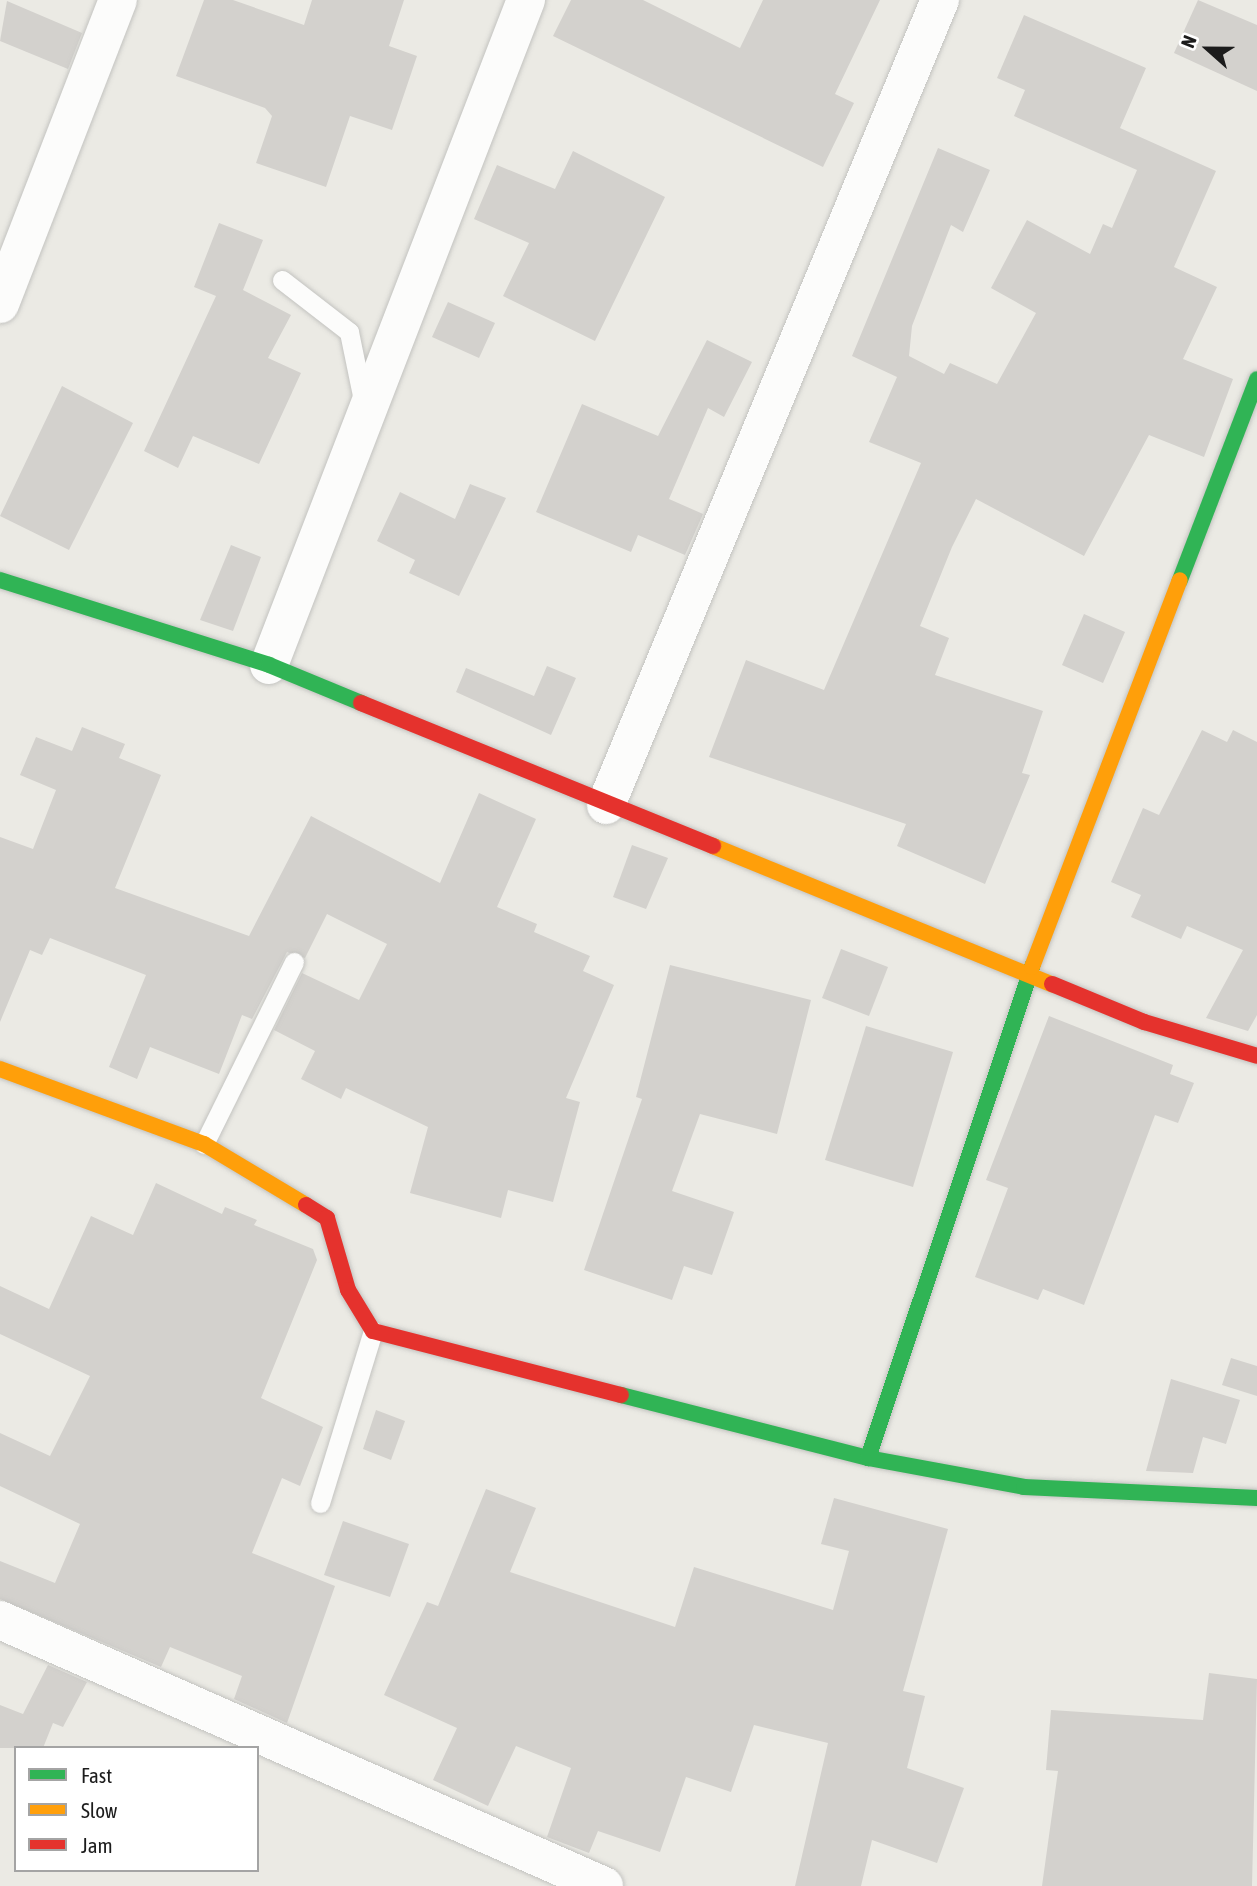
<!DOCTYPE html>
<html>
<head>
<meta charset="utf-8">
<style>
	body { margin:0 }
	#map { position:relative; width:1257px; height:1886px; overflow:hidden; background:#ebeae4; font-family:"Asap Condensed",sans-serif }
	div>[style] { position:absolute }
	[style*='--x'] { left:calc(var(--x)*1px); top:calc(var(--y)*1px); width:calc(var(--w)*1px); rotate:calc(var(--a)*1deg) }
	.building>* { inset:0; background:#d3d1cd }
	.roads { filter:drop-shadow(0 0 2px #c3c3c0) drop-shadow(0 0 2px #c3c3c0) }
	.lane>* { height:19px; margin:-9.5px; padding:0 9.5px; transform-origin:9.5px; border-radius:9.5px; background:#fcfcfb }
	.street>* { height:38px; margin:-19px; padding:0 19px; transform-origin:19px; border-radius:19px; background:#fcfcfb }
	.fast>* { height:16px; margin:-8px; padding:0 8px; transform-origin:8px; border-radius:8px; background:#30b455 }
	.slow>* { height:16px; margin:-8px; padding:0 8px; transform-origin:8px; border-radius:8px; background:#ff9f0a }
	.jam>* { height:16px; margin:-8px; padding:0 8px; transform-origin:8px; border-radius:8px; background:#e5322d }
	span { translate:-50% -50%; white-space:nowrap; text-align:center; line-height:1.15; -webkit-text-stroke:7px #fff; paint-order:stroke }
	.legend { position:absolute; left:14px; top:1746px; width:245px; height:126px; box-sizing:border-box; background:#fff; border:2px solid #a4a4a4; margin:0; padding:9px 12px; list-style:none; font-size:21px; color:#1c1c1c }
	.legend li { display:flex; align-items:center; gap:14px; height:35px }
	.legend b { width:35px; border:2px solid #a4a4a4 }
	.north { position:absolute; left:1173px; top:14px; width:70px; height:70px; -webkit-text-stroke:5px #fff; paint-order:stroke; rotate:291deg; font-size:19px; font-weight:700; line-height:28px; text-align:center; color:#1c1c1c }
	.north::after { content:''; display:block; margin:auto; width:24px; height:32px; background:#1c1c1c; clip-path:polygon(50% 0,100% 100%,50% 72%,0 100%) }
</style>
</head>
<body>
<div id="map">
	<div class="building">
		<i style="clip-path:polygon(204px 0,233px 0,304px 25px,312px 0,404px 0,389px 46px,417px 56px,392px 130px,350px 116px,326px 187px,256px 163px,272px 116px,265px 108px,176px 76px)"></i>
		<i style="clip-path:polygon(571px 0,643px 0,740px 48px,763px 0,880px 0,835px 94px,854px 103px,823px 167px,553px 36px)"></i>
		<i style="clip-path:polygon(1198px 0,1257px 25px,1257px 91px,1174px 53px)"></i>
		<i style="clip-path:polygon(7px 1px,82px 33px,68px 69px,0 41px)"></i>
		<i style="clip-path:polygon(1024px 15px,1146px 68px,1120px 128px,1216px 171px,1174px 267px,1217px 287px,1183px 359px,1233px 379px,1204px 457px,1149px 435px,1084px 556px,976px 499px,952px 547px,920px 626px,949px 638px,935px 675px,1043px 711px,1022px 773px,1030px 775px,985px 884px,897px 846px,906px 824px,709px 757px,746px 660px,824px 690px,921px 463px,869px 442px,897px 377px,852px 356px,938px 148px,990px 170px,963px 232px,951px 225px,912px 326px,909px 356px,944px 374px,950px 363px,997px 384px,1036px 313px,991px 288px,1027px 220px,1090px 254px,1103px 224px,1112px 228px,1137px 170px,1014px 116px,1025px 90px,997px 78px)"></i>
		<i style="clip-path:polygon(573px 151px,665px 197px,595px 341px,503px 296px,529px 243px,474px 219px,497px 165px,555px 189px)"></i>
		<i style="clip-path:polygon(219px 223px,263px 240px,243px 290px,291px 315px,268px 358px,301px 373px,259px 464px,193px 436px,178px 468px,144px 451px,216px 296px,194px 287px)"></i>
		<i style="clip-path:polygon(448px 302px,495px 323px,479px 358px,432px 337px)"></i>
		<i style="clip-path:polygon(707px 340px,752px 362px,724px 417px,708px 408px,669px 499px,703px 514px,685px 555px,638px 535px,631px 552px,536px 512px,582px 404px,658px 436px)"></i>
		<i style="clip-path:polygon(62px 386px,133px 423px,69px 550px,0 516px)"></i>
		<i style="clip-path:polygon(470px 484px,506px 498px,459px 596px,409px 573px,415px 560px,377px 541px,400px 492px,455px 519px)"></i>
		<i style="clip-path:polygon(231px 545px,261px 557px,233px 631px,200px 620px)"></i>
		<i style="clip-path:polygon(1084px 614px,1125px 632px,1103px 683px,1062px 665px)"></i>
		<i style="clip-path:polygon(547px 666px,576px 678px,551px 735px,456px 692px,466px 668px,534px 696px)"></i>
		<i style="clip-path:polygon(82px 727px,125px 744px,119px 758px,161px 775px,115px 888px,249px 936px,311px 816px,440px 883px,479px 793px,536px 819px,497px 907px,537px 924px,534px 932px,590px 956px,583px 971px,614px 985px,566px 1098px,580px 1102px,553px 1202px,508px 1190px,501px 1218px,410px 1193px,428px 1127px,346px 1088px,341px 1099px,301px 1079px,315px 1051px,274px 1030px,302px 973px,359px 1000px,387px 944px,327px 914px,305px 958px,287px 952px,252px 1019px,242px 1015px,219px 1074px,150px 1047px,137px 1079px,109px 1067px,146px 975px,50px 938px,42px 955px,30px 950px,0 1022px,0 837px,33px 849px,56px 790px,20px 775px,36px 737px,72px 751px)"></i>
		<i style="clip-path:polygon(1202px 730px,1227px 742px,1233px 730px,1257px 742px,1257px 1015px,1248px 1031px,1206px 1018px,1243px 950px,1187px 926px,1181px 939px,1131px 917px,1141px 895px,1111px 882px,1143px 808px,1159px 815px)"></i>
		<i style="clip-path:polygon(632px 845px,668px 858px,646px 909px,613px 897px)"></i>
		<i style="clip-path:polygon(841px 949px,888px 967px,869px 1016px,822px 998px)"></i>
		<i style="clip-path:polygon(670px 965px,811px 1000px,777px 1134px,700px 1114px,672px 1191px,734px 1212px,712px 1275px,684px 1266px,672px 1300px,584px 1270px,642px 1099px,636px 1097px)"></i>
		<i style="clip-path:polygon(1049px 1016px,1173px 1065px,1170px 1074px,1194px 1083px,1178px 1123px,1155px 1115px,1084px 1305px,1043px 1289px,1038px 1300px,975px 1277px,1008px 1188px,986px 1180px)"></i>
		<i style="clip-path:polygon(866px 1026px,953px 1052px,913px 1187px,825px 1160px)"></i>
		<i style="clip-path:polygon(156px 1183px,222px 1214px,225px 1207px,257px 1220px,254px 1225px,313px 1249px,317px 1260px,261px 1398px,323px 1427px,300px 1486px,282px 1478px,252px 1553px,335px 1586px,287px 1723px,234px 1699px,242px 1676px,170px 1647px,161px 1667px,0 1599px,0 1561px,55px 1583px,80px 1524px,0 1486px,0 1433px,50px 1456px,90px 1376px,0 1334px,0 1286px,49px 1309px,91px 1216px,133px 1235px)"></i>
		<i style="clip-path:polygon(1231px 1358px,1257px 1366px,1257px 1396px,1222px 1385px)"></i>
		<i style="clip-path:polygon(1171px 1379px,1240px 1400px,1226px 1444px,1203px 1437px,1193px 1473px,1146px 1471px)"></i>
		<i style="clip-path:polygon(376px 1410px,405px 1421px,391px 1460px,363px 1449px)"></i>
		<i style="clip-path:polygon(486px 1489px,536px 1508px,510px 1572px,675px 1627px,694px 1567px,833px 1610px,849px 1551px,821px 1544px,834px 1498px,948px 1529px,903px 1691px,925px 1696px,907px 1768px,964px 1788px,937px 1863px,872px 1840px,861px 1886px,795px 1886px,828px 1743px,754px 1725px,731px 1792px,686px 1777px,660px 1852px,598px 1831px,589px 1853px,547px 1837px,571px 1768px,516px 1746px,488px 1806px,433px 1780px,457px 1728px,384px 1695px,427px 1602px,438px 1606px)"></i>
		<i style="clip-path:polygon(343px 1521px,409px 1544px,390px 1597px,324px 1575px)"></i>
		<i style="clip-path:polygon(48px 1665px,87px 1682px,63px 1727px,53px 1723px,43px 1748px,0 1748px,0 1705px,23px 1714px)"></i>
		<i style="clip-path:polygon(1209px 1673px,1257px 1679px,1252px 1886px,1042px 1886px,1058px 1771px,1046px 1770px,1051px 1710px,1203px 1720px)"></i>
	</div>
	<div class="roads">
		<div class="lane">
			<i style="--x:282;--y:280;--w:85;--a:37.8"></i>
			<i style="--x:349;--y:332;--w:69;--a:78.4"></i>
			<i style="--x:204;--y:1144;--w:203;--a:-63.7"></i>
			<i style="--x:320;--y:1503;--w:180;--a:-72.9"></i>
		</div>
		<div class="street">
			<i style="--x:0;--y:304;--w:326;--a:-68.8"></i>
			<i style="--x:269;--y:665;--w:713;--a:-68.87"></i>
			<i style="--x:606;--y:805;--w:872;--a:-67.47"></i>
			<i style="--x:0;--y:1620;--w:660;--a:23.77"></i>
		</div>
		<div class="fast">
			<i style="--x:0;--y:580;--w:282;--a:17.5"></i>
			<i style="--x:269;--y:665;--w:100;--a:22.4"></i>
			<i style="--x:1180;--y:580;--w:215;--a:-69"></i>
			<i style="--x:621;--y:1395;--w:255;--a:14.3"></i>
			<i style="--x:868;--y:1458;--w:159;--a:10.5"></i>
			<i style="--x:1024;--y:1487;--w:233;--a:2.7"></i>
			<i style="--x:868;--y:1458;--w:518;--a:-71.53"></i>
		</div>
		<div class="slow">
			<i style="--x:713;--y:846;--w:366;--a:22.2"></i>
			<i style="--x:1032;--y:967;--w:414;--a:-69.1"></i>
			<i style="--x:0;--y:1069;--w:217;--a:20.2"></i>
			<i style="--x:204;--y:1144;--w:119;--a:30.9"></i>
		</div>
		<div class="jam">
			<i style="--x:361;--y:703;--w:380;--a:22.1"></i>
			<i style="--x:1052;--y:984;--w:100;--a:22.4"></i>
			<i style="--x:1144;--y:1022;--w:118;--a:16.7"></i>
			<i style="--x:306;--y:1205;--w:25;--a:32"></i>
			<i style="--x:327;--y:1218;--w:75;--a:73.7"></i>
			<i style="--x:348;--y:1290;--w:48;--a:58.6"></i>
			<i style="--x:373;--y:1331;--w:256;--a:14.5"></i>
		</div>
	</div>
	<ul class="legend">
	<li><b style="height:9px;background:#30b455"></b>Fast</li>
	<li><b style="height:9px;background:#ff9f0a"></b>Slow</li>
	<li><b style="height:9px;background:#e5322d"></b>Jam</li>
	</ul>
	<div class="north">N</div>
</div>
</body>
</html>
